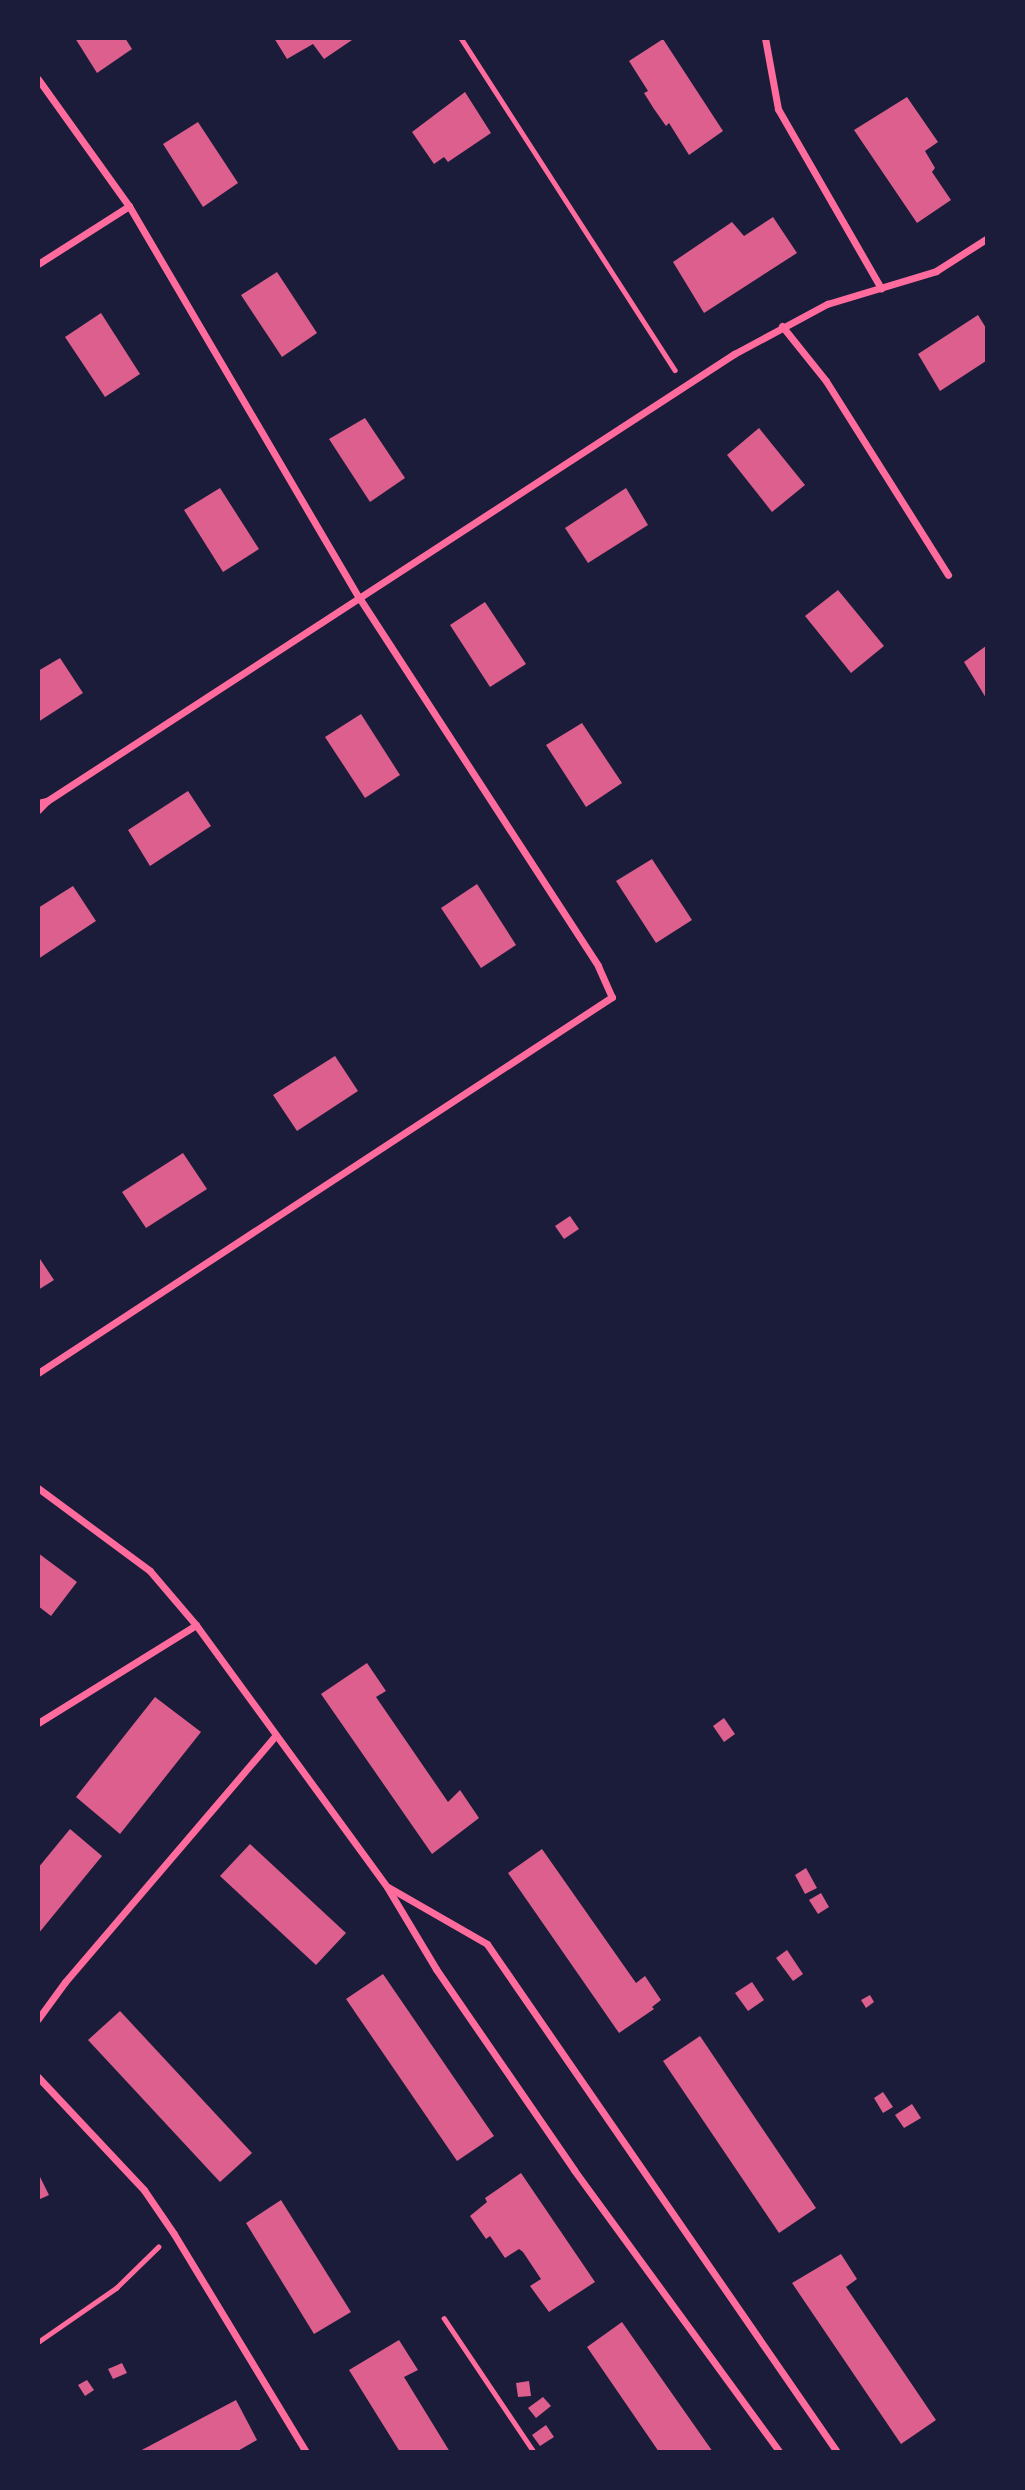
<!DOCTYPE html>
<html>
<head>
<meta charset="utf-8">
<style>
	body { margin:0 }
	#map { position:relative; width:1025px; height:2490px; overflow:hidden; background:#1b1b3a; font-family:Barlow,sans-serif }
	div>[style] { position:absolute }
	[style*='--x'] { left:calc(var(--x)*1px); top:calc(var(--y)*1px); width:calc(var(--w)*1px); rotate:calc(var(--a)*1deg) }
	.building>* { inset:0; background:#dd5f8e }
	.path>* { height:4.5px; margin:-2.25px; padding:0 2.25px; transform-origin:2.25px; border-radius:2.25px; background:#ff6b9d }
	.minor>* { height:7px; margin:-3.5px; padding:0 3.5px; transform-origin:3.5px; border-radius:3.5px; background:#ff6b9d }
	span { translate:-50% -50%; white-space:nowrap; text-align:center; line-height:1.15; -webkit-text-stroke:5px #1b1b3a; paint-order:stroke }
	.frame { position:absolute; inset:0; border:40px solid #1b1b3a; pointer-events:none }
</style>
</head>
<body>
<div id="map">
	<div class="building">
		<i style="clip-path:polygon(75px 38px,125px 38px,132px 49px,97px 73px)"></i>
		<i style="clip-path:polygon(274px 38px,355px 38px,324px 59px,313px 44px,287px 59px)"></i>
		<i style="clip-path:polygon(663px 39px,723px 131px,689px 155px,669px 123px,666px 126px,654px 109px,644px 93px,648px 91px,629px 61px)"></i>
		<i style="clip-path:polygon(465px 92px,491px 133px,448px 162px,444px 157px,434px 164px,412px 132px)"></i>
		<i style="clip-path:polygon(907px 97px,938px 142px,925px 151px,935px 168px,932px 172px,951px 200px,917px 223px,854px 130px)"></i>
		<i style="clip-path:polygon(198px 122px,238px 183px,203px 207px,163px 144px)"></i>
		<i style="clip-path:polygon(773px 217px,797px 253px,704px 313px,673px 262px,732px 222px,744px 236px)"></i>
		<i style="clip-path:polygon(277px 272px,317px 333px,282px 357px,241px 295px)"></i>
		<i style="clip-path:polygon(101px 313px,140px 374px,105px 397px,65px 337px)"></i>
		<i style="clip-path:polygon(978px 315px,986px 328px,986px 361px,940px 391px,918px 354px)"></i>
		<i style="clip-path:polygon(365px 418px,405px 478px,370px 502px,329px 439px)"></i>
		<i style="clip-path:polygon(759px 428px,805px 485px,772px 512px,727px 455px)"></i>
		<i style="clip-path:polygon(220px 488px,259px 549px,223px 572px,184px 510px)"></i>
		<i style="clip-path:polygon(626px 488px,648px 525px,588px 563px,565px 528px)"></i>
		<i style="clip-path:polygon(838px 590px,884px 646px,851px 673px,805px 616px)"></i>
		<i style="clip-path:polygon(485px 602px,526px 664px,490px 687px,450px 625px)"></i>
		<i style="clip-path:polygon(986px 646px,986px 698px,964px 662px)"></i>
		<i style="clip-path:polygon(60px 658px,83px 693px,38px 722px,38px 671px)"></i>
		<i style="clip-path:polygon(361px 714px,400px 775px,365px 798px,325px 737px)"></i>
		<i style="clip-path:polygon(582px 723px,622px 783px,586px 807px,546px 745px)"></i>
		<i style="clip-path:polygon(188px 791px,211px 826px,150px 866px,128px 830px)"></i>
		<i style="clip-path:polygon(652px 859px,692px 920px,656px 943px,616px 881px)"></i>
		<i style="clip-path:polygon(477px 884px,516px 945px,481px 968px,441px 908px)"></i>
		<i style="clip-path:polygon(73px 886px,96px 921px,38px 959px,38px 908px)"></i>
		<i style="clip-path:polygon(335px 1056px,358px 1091px,297px 1131px,273px 1095px)"></i>
		<i style="clip-path:polygon(183px 1153px,207px 1189px,146px 1228px,122px 1192px)"></i>
		<i style="clip-path:polygon(570px 1216px,579px 1229px,564px 1239px,555px 1226px)"></i>
		<i style="clip-path:polygon(38px 1256px,54px 1280px,38px 1290px)"></i>
		<i style="clip-path:polygon(38px 1553px,77px 1582px,51px 1616px,38px 1606px)"></i>
		<i style="clip-path:polygon(367px 1663px,386px 1691px,376px 1697px,448px 1802px,460px 1790px,479px 1818px,432px 1854px,321px 1694px)"></i>
		<i style="clip-path:polygon(155px 1697px,201px 1732px,120px 1834px,76px 1797px)"></i>
		<i style="clip-path:polygon(724px 1718px,735px 1734px,724px 1742px,713px 1726px)"></i>
		<i style="clip-path:polygon(70px 1829px,102px 1856px,38px 1934px,38px 1868px)"></i>
		<i style="clip-path:polygon(250px 1844px,346px 1933px,316px 1965px,220px 1876px)"></i>
		<i style="clip-path:polygon(542px 1849px,636px 1983px,645px 1976px,661px 2000px,652px 2007px,654px 2009px,619px 2033px,508px 1873px)"></i>
		<i style="clip-path:polygon(806px 1868px,817px 1888px,805px 1894px,795px 1875px)"></i>
		<i style="clip-path:polygon(821px 1893px,829px 1907px,818px 1914px,809px 1900px)"></i>
		<i style="clip-path:polygon(787px 1950px,803px 1974px,793px 1981px,776px 1958px)"></i>
		<i style="clip-path:polygon(383px 1974px,494px 2136px,457px 2161px,346px 1999px)"></i>
		<i style="clip-path:polygon(752px 1982px,764px 2000px,748px 2011px,735px 1993px)"></i>
		<i style="clip-path:polygon(870px 1995px,874px 2002px,866px 2008px,861px 2000px)"></i>
		<i style="clip-path:polygon(120px 2011px,252px 2153px,220px 2182px,88px 2040px)"></i>
		<i style="clip-path:polygon(700px 2036px,816px 2208px,779px 2233px,663px 2061px)"></i>
		<i style="clip-path:polygon(883px 2092px,893px 2107px,883px 2113px,874px 2098px)"></i>
		<i style="clip-path:polygon(912px 2104px,921px 2118px,904px 2128px,895px 2115px)"></i>
		<i style="clip-path:polygon(38px 2173px,49px 2195px,38px 2200px)"></i>
		<i style="clip-path:polygon(521px 2173px,595px 2282px,549px 2312px,530px 2286px,541px 2279px,523px 2252px,519px 2249px,505px 2258px,490px 2236px,486px 2239px,470px 2216px,487px 2202px,485px 2198px)"></i>
		<i style="clip-path:polygon(281px 2200px,351px 2312px,314px 2334px,246px 2223px)"></i>
		<i style="clip-path:polygon(841px 2254px,857px 2279px,846px 2287px,936px 2420px,901px 2444px,792px 2283px)"></i>
		<i style="clip-path:polygon(622px 2322px,659px 2375px,713px 2452px,659px 2452px,587px 2347px)"></i>
		<i style="clip-path:polygon(399px 2340px,418px 2370px,404px 2377px,450px 2452px,400px 2452px,349px 2370px)"></i>
		<i style="clip-path:polygon(122px 2363px,127px 2373px,113px 2379px,108px 2369px)"></i>
		<i style="clip-path:polygon(87px 2380px,94px 2390px,85px 2396px,78px 2385px)"></i>
		<i style="clip-path:polygon(529px 2381px,531px 2396px,518px 2397px,516px 2383px)"></i>
		<i style="clip-path:polygon(543px 2397px,551px 2406px,536px 2418px,528px 2408px)"></i>
		<i style="clip-path:polygon(236px 2400px,257px 2440px,236px 2452px,138px 2452px)"></i>
		<i style="clip-path:polygon(546px 2425px,554px 2437px,540px 2446px,532px 2435px)"></i>
	</div>
	<div class="path">
		<i style="--x:461;--y:38;--w:395;--a:57.2"></i>
		<i style="--x:444;--y:2318;--w:161;--a:56.1"></i>
		<i style="--x:38;--y:2342;--w:95;--a:-34.7"></i>
		<i style="--x:116;--y:2288;--w:59;--a:-44.3"></i>
	</div>
	<div class="minor">
		<i style="--x:765;--y:38;--w:72;--a:79.6"></i>
		<i style="--x:778;--y:109;--w:207;--a:60.1"></i>
		<i style="--x:38;--y:79;--w:156;--a:54.4"></i>
		<i style="--x:129;--y:206;--w:456;--a:59.6"></i>
		<i style="--x:360;--y:599;--w:437;--a:57"></i>
		<i style="--x:598;--y:966;--w:34;--a:66"></i>
		<i style="--x:612;--y:997;--w:686;--a:146.77"></i>
		<i style="--x:38;--y:264;--w:108;--a:-32.5"></i>
		<i style="--x:782;--y:326;--w:70;--a:51.3"></i>
		<i style="--x:826;--y:381;--w:229;--a:57.8"></i>
		<i style="--x:47;--y:801;--w:820;--a:-33.05"></i>
		<i style="--x:734;--y:354;--w:106;--a:-28.3"></i>
		<i style="--x:827;--y:304;--w:114;--a:-16.8"></i>
		<i style="--x:936;--y:271;--w:59;--a:-32.6"></i>
		<i style="--x:38;--y:803;--w:9;--a:-13"></i>
		<i style="--x:47;--y:801;--w:13;--a:135"></i>
		<i style="--x:38;--y:1488;--w:139;--a:36.5"></i>
		<i style="--x:150;--y:1571;--w:71;--a:49.6"></i>
		<i style="--x:196;--y:1625;--w:324;--a:53.9"></i>
		<i style="--x:387;--y:1887;--w:96;--a:59.1"></i>
		<i style="--x:436;--y:1969;--w:244;--a:55.5"></i>
		<i style="--x:574;--y:2170;--w:349;--a:53.9"></i>
		<i style="--x:38;--y:1723;--w:186;--a:-31.8"></i>
		<i style="--x:388;--y:1887;--w:114;--a:29.9"></i>
		<i style="--x:487;--y:1944;--w:617;--a:55.43"></i>
		<i style="--x:38;--y:2019;--w:46;--a:-53.9"></i>
		<i style="--x:65;--y:1982;--w:323;--a:-49.5"></i>
		<i style="--x:38;--y:2077;--w:155;--a:46.8"></i>
		<i style="--x:144;--y:2190;--w:53;--a:55.7"></i>
		<i style="--x:174;--y:2234;--w:255;--a:58.8"></i>
	</div>
	<div class="frame"></div>
</div>
</body>
</html>
